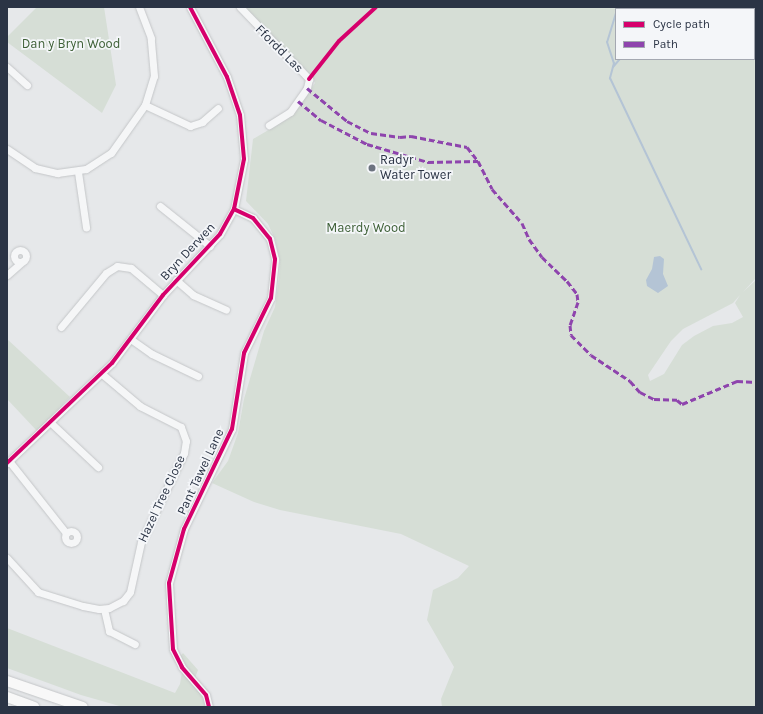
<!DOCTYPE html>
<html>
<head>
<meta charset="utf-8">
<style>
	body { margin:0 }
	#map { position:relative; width:763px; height:714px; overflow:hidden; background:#e6e8ea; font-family:Karla,sans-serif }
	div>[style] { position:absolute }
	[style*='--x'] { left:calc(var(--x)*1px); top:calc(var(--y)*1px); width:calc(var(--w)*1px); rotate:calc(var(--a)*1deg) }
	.green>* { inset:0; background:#d6ded6 }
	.water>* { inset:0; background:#b4c4d5 }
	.stream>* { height:2px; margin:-1px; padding:0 1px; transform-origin:1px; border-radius:1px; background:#b4c4d5 }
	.roads { filter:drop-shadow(0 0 1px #c4c6c8) drop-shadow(0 0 1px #c4c6c8) }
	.minor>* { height:7px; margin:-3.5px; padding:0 3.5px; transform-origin:3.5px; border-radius:3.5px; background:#f5f6f7 }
	.minor>.ring { margin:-3.5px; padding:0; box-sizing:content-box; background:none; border:7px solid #f5f6f7; border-radius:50% }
	.highway>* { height:10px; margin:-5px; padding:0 5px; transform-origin:5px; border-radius:5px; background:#f8f8f8 }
	.quiet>* { height:3px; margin-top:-1.5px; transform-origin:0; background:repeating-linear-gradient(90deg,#8e44ad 0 6px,transparent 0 9px) }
	.cycleway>* { height:4px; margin:-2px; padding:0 2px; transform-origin:2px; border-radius:2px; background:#d6006c }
	.dots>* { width:11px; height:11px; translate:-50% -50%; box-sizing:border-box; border:2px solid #f4f6f9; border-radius:50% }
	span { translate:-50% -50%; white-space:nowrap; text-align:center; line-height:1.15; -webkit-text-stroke:3.5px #f4f6f9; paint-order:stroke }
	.park-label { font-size:13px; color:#3f6138 }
	.street-label { font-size:13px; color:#2b3445 }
	.poi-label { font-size:13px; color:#2b3445 }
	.left { translate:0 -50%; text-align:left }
	.frame { position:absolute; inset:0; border:8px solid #2b3445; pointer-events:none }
	.legend { position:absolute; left:615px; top:8px; width:140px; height:52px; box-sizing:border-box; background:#f4f6f9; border:1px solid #a4a8b1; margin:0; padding:5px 7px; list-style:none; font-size:12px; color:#2b3445 }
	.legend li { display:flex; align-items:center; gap:8px; height:20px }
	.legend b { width:20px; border:1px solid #a4a8b1 }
</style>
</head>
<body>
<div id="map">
	<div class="green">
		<i style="clip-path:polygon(37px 7px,104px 7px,116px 85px,102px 113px,7px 42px,7px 37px)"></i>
		<i style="clip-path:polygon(evenodd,244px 7px,756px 7px,756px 278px,743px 292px,756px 280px,756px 707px,442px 707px,441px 699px,454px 667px,427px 620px,433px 590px,458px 578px,469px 566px,401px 534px,280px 510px,254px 502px,212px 483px,228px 461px,238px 433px,244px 399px,264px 331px,275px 307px,279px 278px,280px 261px,275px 239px,268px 224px,246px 201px,253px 139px,289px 118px,315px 83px,311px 75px,244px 7px,616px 9px,754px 9px,754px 59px,616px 59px,616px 9px,244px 7px,740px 295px,735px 303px,743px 317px,732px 323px,713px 326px,694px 336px,682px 345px,664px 374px,650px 381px,648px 375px,671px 341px,683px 329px,733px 303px,740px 295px)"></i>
		<i style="clip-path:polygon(7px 339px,70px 397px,37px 431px,7px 399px)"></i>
		<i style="clip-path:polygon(7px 628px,175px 693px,180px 684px,182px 672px,178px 659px,183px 653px,198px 670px,195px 678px,206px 707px,123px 707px,81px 695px,7px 668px)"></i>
	</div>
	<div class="water">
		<i style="clip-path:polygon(660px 256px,664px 259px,663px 274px,668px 286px,658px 293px,647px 286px,646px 280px,652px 269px,654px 257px)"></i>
	</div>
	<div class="stream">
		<i style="--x:620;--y:9;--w:1;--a:-45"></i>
		<i style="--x:616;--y:13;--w:30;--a:107"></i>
		<i style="--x:607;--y:42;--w:22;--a:72"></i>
		<i style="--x:614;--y:63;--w:16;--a:105"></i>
		<i style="--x:610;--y:78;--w:212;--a:64.5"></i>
		<i style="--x:613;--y:67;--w:11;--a:-49"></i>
	</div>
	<div class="roads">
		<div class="minor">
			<i style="--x:240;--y:7;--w:100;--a:46.2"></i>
			<i style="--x:309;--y:79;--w:9;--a:103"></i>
			<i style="--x:307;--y:88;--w:29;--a:125"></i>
			<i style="--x:290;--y:112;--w:25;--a:148"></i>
			<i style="--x:7;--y:67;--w:27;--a:42"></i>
			<i style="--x:145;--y:105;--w:50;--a:25"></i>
			<i style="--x:190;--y:126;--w:13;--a:-18"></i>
			<i style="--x:202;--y:122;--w:21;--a:-41"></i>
			<i style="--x:7;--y:149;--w:34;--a:34"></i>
			<i style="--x:35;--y:168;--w:23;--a:13"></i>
			<i style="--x:57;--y:173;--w:29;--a:-8"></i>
			<i style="--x:86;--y:169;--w:30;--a:-33"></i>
			<i style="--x:111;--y:153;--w:59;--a:-54.7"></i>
			<i style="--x:145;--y:105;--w:30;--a:-73"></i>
			<i style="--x:154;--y:76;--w:38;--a:-95"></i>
			<i style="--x:151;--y:38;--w:33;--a:-111"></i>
			<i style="--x:78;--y:172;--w:56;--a:81.7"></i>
			<i style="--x:160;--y:206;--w:64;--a:38.7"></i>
			<i class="ring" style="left:14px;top:250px;width:5px;height:5px"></i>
			<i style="--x:7;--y:275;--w:21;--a:-41"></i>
			<i style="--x:176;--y:280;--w:23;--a:41"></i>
			<i style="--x:193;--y:295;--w:36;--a:24"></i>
			<i style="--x:61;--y:327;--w:70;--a:-50.2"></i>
			<i style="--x:106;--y:273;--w:13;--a:-32"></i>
			<i style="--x:117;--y:266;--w:14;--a:8"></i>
			<i style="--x:131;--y:268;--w:42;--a:40.2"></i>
			<i style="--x:132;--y:340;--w:24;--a:35"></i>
			<i style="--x:152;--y:354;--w:51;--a:25.6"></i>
			<i style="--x:50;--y:422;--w:66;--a:43.2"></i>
			<i style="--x:9;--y:461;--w:92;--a:51.6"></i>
			<i style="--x:7;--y:463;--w:145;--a:-43.6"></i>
			<i style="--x:112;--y:363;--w:85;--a:-53.1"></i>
			<i style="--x:163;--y:295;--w:83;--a:-46.9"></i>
			<i style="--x:220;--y:234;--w:29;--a:-61"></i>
			<i style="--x:234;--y:209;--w:51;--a:-78.7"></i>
			<i style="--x:244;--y:159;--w:44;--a:-95.2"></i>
			<i style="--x:240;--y:115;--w:40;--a:-108.9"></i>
			<i style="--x:227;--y:77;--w:79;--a:-117.9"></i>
			<i class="ring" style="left:65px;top:531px;width:5px;height:5px"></i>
			<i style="--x:7;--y:558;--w:46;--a:47.6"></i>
			<i style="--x:38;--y:592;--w:47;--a:17.3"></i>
			<i style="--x:83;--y:606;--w:16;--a:11"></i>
			<i style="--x:99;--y:609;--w:10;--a:-6"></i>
			<i style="--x:109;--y:608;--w:16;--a:-27"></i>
			<i style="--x:123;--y:601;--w:11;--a:-52"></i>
			<i style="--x:130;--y:592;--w:51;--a:-77.6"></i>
			<i style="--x:141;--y:542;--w:99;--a:-64.2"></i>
			<i style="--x:184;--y:453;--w:12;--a:-81"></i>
			<i style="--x:186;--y:441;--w:15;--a:-110"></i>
			<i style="--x:181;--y:427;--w:46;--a:-152.9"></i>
			<i style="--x:140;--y:406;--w:50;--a:-139.9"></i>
			<i style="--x:104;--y:609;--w:23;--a:77"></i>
			<i style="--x:109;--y:631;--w:29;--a:27"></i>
			<i style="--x:209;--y:707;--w:12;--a:-104"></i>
			<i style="--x:206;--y:695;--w:37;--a:-131"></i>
			<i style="--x:182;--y:667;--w:20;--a:-117"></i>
			<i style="--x:173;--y:649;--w:66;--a:-93.5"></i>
			<i style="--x:169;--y:583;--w:56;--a:-74.5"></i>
			<i style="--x:184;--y:529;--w:111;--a:-64.4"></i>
			<i style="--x:232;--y:429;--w:77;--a:-81"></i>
			<i style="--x:244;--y:353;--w:61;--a:-63.9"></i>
			<i style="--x:271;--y:298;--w:39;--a:-84"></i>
			<i style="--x:275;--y:259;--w:21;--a:-104"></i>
			<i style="--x:270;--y:239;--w:27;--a:-129"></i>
			<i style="--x:253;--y:218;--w:21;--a:-155"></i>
		</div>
		<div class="highway">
			<i style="--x:7;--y:681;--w:80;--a:18.9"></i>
			<i style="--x:7;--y:697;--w:29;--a:20"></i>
		</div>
	</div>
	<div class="quiet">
		<i style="--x:307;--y:88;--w:52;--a:39.5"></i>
		<i style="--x:347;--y:121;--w:27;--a:27"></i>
		<i style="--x:371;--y:133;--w:29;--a:8"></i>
		<i style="--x:400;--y:137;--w:11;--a:-5"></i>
		<i style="--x:411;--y:136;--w:57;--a:11.1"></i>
		<i style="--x:467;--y:147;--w:18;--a:52"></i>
		<i style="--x:478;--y:161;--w:31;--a:63"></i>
		<i style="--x:492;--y:189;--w:45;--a:48.6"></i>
		<i style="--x:522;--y:223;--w:17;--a:66"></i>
		<i style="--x:529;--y:239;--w:22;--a:54"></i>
		<i style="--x:542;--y:257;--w:35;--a:44"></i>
		<i style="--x:567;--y:281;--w:16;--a:52"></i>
		<i style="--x:577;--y:294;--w:8;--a:83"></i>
		<i style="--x:578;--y:302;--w:24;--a:109"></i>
		<i style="--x:570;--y:325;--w:10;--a:84"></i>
		<i style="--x:571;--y:335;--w:28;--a:45"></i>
		<i style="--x:591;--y:355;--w:47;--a:33.7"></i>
		<i style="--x:630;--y:381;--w:15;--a:48"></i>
		<i style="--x:640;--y:392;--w:16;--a:27"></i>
		<i style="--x:654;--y:399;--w:23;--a:2"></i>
		<i style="--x:677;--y:400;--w:6;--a:39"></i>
		<i style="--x:682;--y:404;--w:60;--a:-22.7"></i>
		<i style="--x:737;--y:381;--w:19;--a:3"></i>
		<i style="--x:298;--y:101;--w:30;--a:40"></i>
		<i style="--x:321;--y:120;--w:52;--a:27.6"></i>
		<i style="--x:367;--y:144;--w:64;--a:16.4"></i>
		<i style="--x:428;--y:162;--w:50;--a:-1.1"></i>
	</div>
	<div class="cycleway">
		<i style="--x:309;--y:79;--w:48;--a:-51.7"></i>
		<i style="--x:339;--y:41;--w:50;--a:-42.6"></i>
		<i style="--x:7;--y:463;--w:145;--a:-43.6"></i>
		<i style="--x:112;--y:363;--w:85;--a:-53.1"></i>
		<i style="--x:163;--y:295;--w:83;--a:-46.9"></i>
		<i style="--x:220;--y:234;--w:29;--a:-61"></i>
		<i style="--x:234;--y:209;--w:51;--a:-78.7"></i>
		<i style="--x:244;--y:159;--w:44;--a:-95.2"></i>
		<i style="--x:240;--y:115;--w:40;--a:-108.9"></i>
		<i style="--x:227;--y:77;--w:79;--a:-117.9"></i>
		<i style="--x:209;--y:707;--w:12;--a:-104"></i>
		<i style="--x:206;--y:695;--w:37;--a:-131"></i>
		<i style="--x:182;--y:667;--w:20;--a:-117"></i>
		<i style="--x:173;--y:649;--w:66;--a:-93.5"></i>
		<i style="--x:169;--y:583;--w:56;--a:-74.5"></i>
		<i style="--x:184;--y:529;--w:111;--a:-64.4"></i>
		<i style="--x:232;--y:429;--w:77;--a:-81"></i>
		<i style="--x:244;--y:353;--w:61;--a:-63.9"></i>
		<i style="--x:271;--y:298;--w:39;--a:-84"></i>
		<i style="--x:275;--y:259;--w:21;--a:-104"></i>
		<i style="--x:270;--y:239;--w:27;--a:-129"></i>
		<i style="--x:253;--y:218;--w:21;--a:-155"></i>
	</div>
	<div class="dots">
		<i style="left:372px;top:168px;background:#6c737f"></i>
	</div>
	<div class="park-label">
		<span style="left:71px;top:44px">Dan y Bryn Wood</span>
		<span style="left:366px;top:228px">Maerdy Wood</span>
	</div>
	<div class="street-label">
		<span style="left:279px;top:49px;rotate:45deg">Ffordd Las</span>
		<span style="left:188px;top:252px;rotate:-47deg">Bryn Derwen</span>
		<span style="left:201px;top:472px;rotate:-65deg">Pant Tawel Lane</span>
		<span style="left:162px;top:499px;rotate:-65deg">Hazel Tree Close</span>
	</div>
	<div class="poi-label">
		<span class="left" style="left:380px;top:168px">Radyr<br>Water Tower</span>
	</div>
	<div class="frame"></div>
	<ul class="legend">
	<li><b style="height:5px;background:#d6006c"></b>Cycle path</li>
	<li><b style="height:5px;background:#8e44ad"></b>Path</li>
	</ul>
</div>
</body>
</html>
